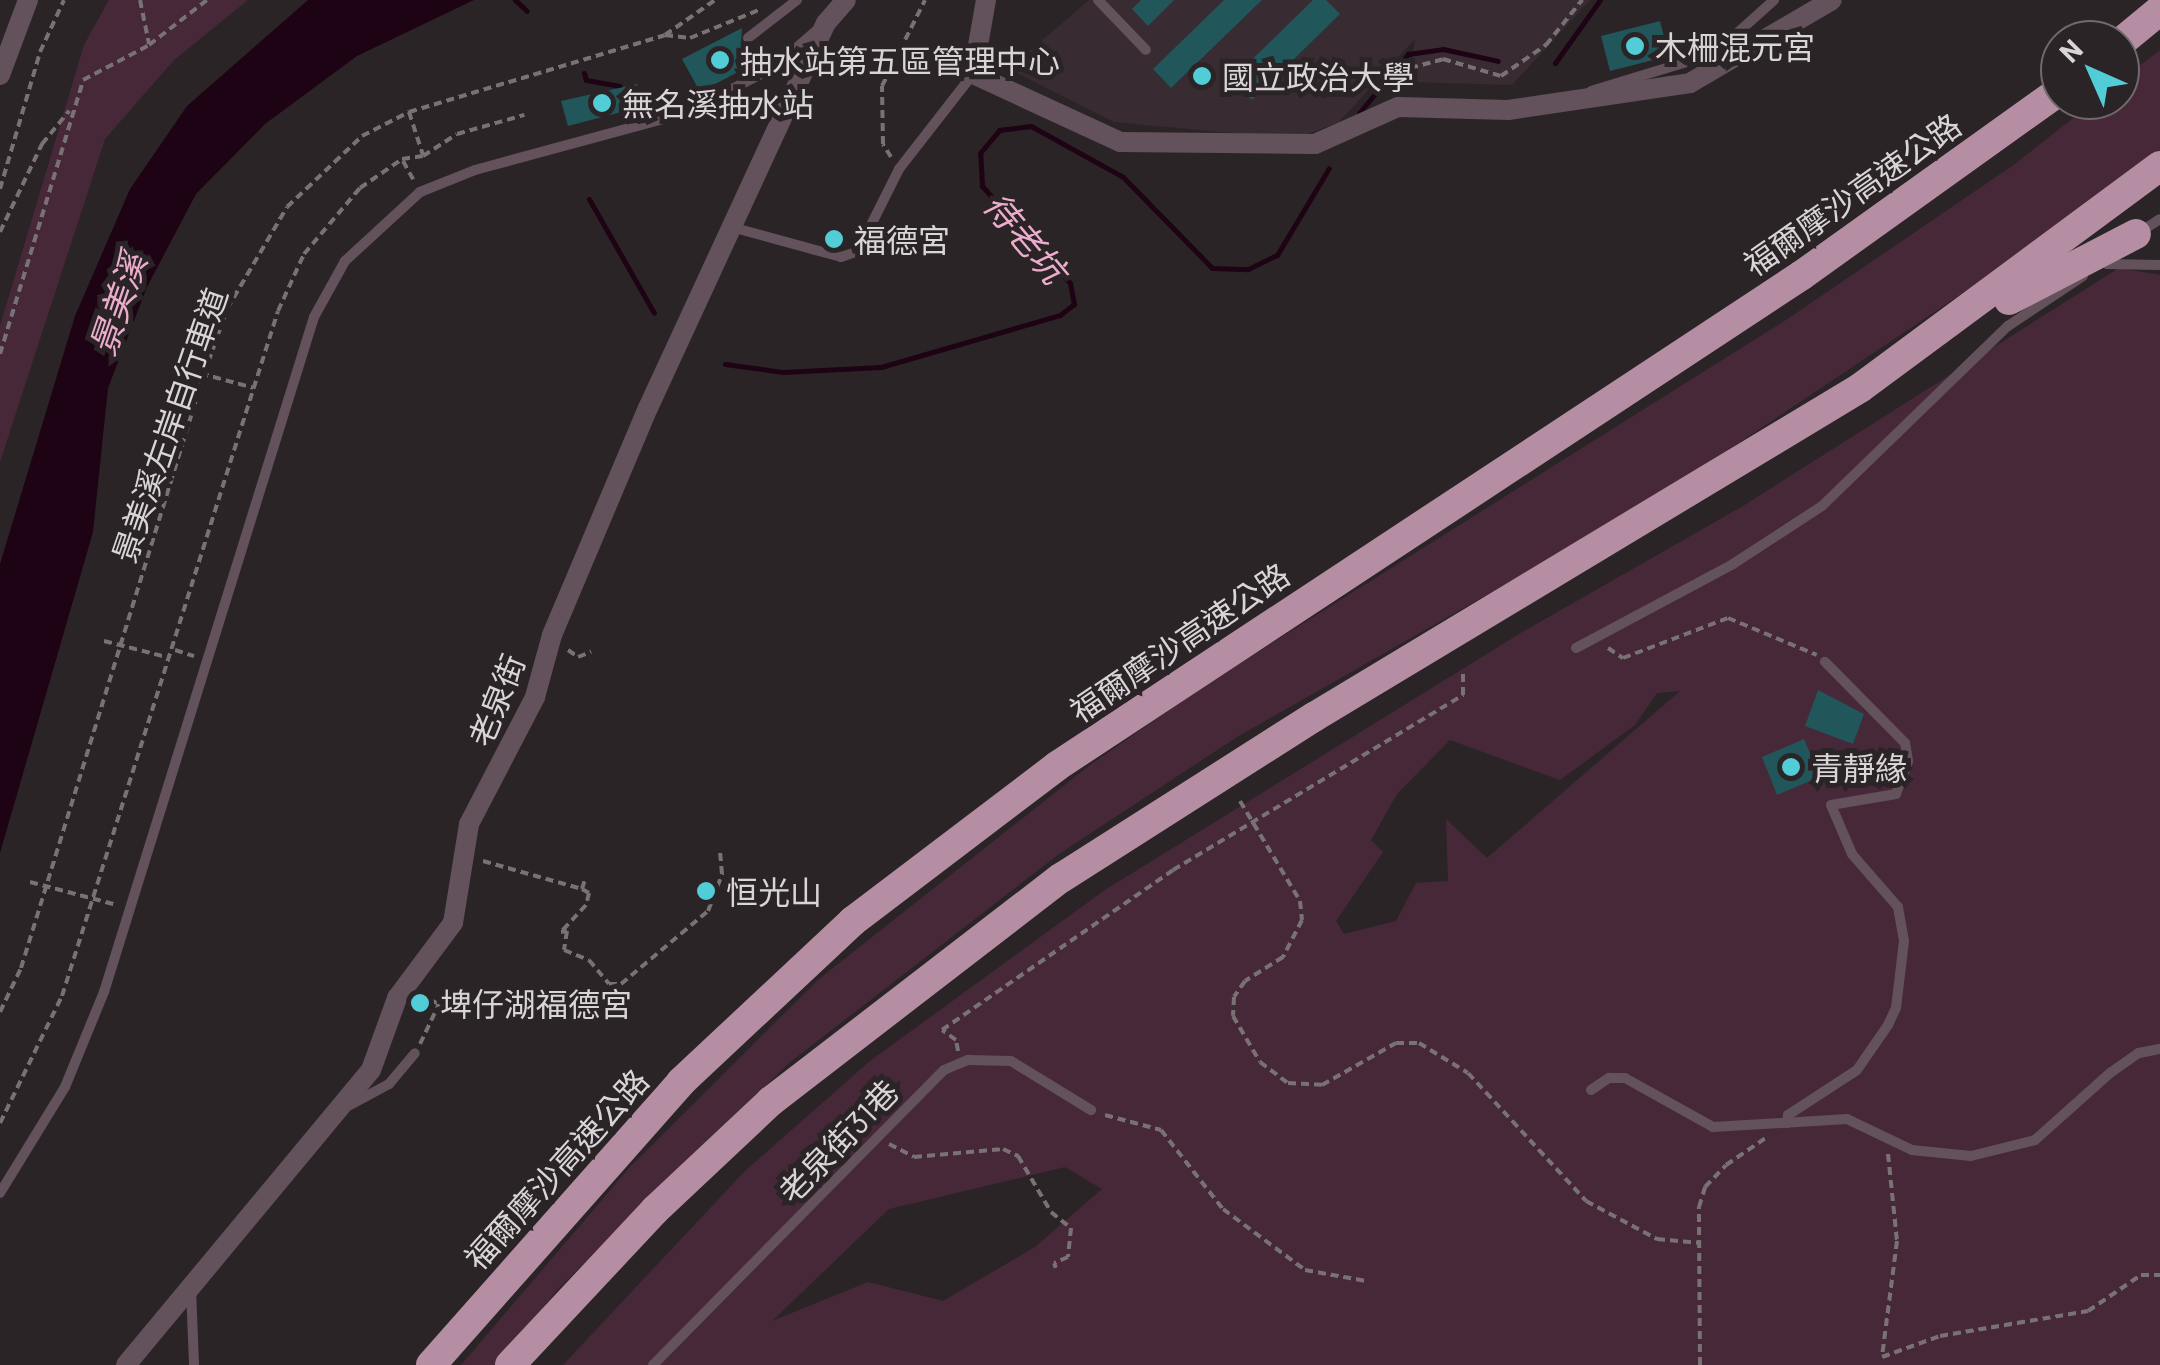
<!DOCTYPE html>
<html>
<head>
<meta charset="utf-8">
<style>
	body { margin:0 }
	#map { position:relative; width:2160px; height:1365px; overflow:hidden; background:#2b2427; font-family:Barlow,"Noto Sans TC",sans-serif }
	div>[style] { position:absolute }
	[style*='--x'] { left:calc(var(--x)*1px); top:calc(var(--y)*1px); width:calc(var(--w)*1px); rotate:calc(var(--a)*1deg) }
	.built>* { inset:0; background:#382b32 }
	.green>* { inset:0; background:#472839 }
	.water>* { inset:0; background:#1d0313 }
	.stream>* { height:5px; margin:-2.5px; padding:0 2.5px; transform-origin:2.5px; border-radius:2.5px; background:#1d0313 }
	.building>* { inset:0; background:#21565a }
	.path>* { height:4px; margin-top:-2px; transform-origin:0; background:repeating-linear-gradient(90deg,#787275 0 8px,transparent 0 13px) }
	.lane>* { height:10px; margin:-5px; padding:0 5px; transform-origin:5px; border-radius:5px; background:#63525b }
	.street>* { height:20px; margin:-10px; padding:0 10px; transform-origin:10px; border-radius:10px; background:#63525b }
	.highway>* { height:30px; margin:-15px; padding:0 15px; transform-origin:15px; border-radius:15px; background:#b68ea3 }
	.dots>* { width:28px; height:28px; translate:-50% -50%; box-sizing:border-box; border:5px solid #2b2427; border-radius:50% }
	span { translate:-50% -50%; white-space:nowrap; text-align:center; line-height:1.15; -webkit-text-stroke:10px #2b2427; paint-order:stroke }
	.poi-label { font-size:32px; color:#d9d4d7 }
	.left { translate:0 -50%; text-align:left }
	.street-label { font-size:32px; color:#d9d4d7 }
	.water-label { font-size:35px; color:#ebaccd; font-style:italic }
	.north { position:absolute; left:2040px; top:20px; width:100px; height:100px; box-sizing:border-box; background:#2b2427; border:2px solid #716a6d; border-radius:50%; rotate:315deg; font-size:28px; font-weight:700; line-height:40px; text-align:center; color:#d9d4d7 }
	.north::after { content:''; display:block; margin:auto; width:35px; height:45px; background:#52ccd6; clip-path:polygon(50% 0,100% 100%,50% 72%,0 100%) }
</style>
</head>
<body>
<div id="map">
	<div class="built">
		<i style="clip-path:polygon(1089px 0,1590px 0,1512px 85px,1410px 82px,1415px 39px,1339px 122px,1295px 139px,1114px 122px,1009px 69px)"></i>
	</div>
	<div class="green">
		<i style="clip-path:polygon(109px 0,248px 0,174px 60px,105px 139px,0 462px,0 326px,84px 45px)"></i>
		<i style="clip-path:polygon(2160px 50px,2160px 151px,2075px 218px,1655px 499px,1237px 737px,1059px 854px,789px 1063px,559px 1288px,496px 1365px,461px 1365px,631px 1166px,819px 979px,1090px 765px,1210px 682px,1789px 318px,2015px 164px,2096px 100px,2120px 100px,2120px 81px)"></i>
		<i style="clip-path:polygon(evenodd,2119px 268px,2160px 275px,2160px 1365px,563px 1365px,745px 1171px,870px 1061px,1105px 890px,1524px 631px,1743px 506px,2119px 268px,1680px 691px,1487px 858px,1446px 819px,1448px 881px,1416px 883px,1396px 921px,1344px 934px,1336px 921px,1383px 852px,1371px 840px,1397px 794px,1450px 740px,1560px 780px,1635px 725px,1657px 693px,1680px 691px,2119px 268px,1065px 1167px,1102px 1189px,1035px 1247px,943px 1301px,868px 1282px,772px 1321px,889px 1209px,1065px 1167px)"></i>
	</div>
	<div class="water">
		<i style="clip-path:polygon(308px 0,474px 0,357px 56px,265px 124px,196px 194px,147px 287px,108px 388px,93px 532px,0 853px,0 564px,75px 316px,130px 189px,187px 106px)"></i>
	</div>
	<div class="stream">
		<i style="--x:515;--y:0;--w:16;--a:43"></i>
		<i style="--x:1555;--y:63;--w:77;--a:-54.5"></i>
		<i style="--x:584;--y:73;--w:7;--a:74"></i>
		<i style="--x:586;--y:80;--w:34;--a:10"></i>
		<i style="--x:1359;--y:113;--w:77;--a:-50.3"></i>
		<i style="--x:1408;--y:54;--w:35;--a:-8"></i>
		<i style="--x:1443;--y:49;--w:56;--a:12.3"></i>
		<i style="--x:589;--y:199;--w:131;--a:60.3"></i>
		<i style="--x:725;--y:364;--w:59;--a:7.9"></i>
		<i style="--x:783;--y:372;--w:98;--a:-2.9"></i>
		<i style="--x:881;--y:367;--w:186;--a:-16.2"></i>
		<i style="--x:1060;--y:315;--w:18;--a:-38"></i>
		<i style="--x:1074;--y:304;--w:21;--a:-101"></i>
		<i style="--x:1070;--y:283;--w:131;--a:-132.2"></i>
		<i style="--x:982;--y:186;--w:33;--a:-93"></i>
		<i style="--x:980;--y:153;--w:30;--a:-50"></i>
		<i style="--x:999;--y:130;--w:32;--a:-7"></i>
		<i style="--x:1031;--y:126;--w:105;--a:29"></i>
		<i style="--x:1123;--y:177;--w:127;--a:45.6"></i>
		<i style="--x:1212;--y:268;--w:36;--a:2"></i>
		<i style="--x:1248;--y:269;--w:32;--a:-26"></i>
		<i style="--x:1277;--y:255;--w:101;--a:-59.1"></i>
	</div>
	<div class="building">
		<i style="clip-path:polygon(1141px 0,1174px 0,1148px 26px,1132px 9px)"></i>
		<i style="clip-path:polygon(1224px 0,1262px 0,1171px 88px,1153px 69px)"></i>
		<i style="clip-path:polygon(1313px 0,1326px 0,1340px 14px,1252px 100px,1232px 79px)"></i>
		<i style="clip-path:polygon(1660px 21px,1669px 56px,1610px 71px,1601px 36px)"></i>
		<i style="clip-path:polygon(742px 28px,741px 43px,751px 46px,759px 61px,700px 92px,682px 59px)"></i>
		<i style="clip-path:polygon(637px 84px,644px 106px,568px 126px,561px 101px)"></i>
		<i style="clip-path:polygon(1818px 690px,1864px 714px,1853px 744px,1805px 726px)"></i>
		<i style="clip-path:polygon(1804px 739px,1820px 777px,1777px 795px,1762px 757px)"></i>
	</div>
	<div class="path">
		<i style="--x:140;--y:0;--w:45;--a:78.4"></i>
		<i style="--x:665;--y:35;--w:25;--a:7"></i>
		<i style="--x:690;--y:38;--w:74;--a:-22.1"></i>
		<i style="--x:1393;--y:88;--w:26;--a:-50"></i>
		<i style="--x:1410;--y:68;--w:34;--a:-15"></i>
		<i style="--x:1443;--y:59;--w:60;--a:16.3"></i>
		<i style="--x:1501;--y:76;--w:55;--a:-34.6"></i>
		<i style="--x:1546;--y:45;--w:58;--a:-51.3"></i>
		<i style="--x:409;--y:112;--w:45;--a:72"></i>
		<i style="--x:891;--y:157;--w:15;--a:-122"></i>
		<i style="--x:883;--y:144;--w:58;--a:-91"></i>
		<i style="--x:882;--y:86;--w:96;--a:-63.4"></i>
		<i style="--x:403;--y:161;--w:21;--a:61"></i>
		<i style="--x:0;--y:189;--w:143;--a:-73.7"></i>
		<i style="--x:40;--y:52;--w:57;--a:-65.2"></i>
		<i style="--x:0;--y:232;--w:98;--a:-64.5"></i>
		<i style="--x:42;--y:144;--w:43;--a:-50.7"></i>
		<i style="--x:0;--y:354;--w:286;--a:-73.1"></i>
		<i style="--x:83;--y:80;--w:75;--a:-27.9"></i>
		<i style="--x:149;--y:45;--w:73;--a:-37.8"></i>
		<i style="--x:188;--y:370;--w:68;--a:15.3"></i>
		<i style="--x:104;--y:641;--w:68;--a:14.4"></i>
		<i style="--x:1608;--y:648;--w:18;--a:34"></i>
		<i style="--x:1623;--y:658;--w:112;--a:-20.9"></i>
		<i style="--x:1728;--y:618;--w:96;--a:22.6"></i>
		<i style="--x:175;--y:650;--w:20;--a:18"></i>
		<i style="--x:568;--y:650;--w:12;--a:35"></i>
		<i style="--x:578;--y:657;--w:14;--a:-21"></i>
		<i style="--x:1240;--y:801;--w:117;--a:59"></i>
		<i style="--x:1300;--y:901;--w:19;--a:84"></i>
		<i style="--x:1302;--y:920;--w:42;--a:117.2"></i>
		<i style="--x:1283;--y:957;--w:45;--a:147.7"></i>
		<i style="--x:1245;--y:981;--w:19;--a:125"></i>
		<i style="--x:1234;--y:997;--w:19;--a:93"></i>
		<i style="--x:1233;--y:1016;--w:53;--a:59.6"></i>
		<i style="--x:1260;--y:1062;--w:35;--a:37"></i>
		<i style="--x:1288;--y:1083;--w:34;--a:3"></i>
		<i style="--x:1322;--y:1085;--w:85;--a:-29.6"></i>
		<i style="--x:1396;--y:1043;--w:23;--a:0"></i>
		<i style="--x:1419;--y:1043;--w:57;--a:31.5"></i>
		<i style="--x:1468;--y:1073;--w:174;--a:47.3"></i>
		<i style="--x:1586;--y:1201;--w:81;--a:28.2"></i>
		<i style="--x:1657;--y:1239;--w:43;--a:5.3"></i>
		<i style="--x:483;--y:861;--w:103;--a:15.8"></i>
		<i style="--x:582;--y:889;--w:10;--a:-73"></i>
		<i style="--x:30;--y:882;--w:90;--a:14.8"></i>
		<i style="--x:582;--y:889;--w:8;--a:30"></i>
		<i style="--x:589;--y:893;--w:12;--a:104"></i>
		<i style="--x:586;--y:905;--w:37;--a:133"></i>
		<i style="--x:561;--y:932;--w:6;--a:-9"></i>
		<i style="--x:567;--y:931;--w:19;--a:99"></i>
		<i style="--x:564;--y:950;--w:27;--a:22"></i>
		<i style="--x:589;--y:960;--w:31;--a:50"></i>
		<i style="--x:609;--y:984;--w:12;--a:0"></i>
		<i style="--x:621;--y:984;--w:114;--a:-40"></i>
		<i style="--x:708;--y:911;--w:40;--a:-69"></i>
		<i style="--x:722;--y:874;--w:22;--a:-95"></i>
		<i style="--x:0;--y:1012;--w:49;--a:-64.5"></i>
		<i style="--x:21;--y:968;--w:622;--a:-72.88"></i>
		<i style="--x:204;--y:374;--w:69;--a:-70.5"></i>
		<i style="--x:227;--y:309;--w:118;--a:-59.5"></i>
		<i style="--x:287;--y:207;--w:103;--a:-43.4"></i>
		<i style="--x:362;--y:136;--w:53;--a:-27.1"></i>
		<i style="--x:409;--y:112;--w:267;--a:-16.7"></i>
		<i style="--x:665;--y:35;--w:61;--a:-35"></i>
		<i style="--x:420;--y:1044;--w:44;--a:-64.6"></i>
		<i style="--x:439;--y:1004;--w:21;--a:-155"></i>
		<i style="--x:958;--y:1051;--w:11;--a:-100"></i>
		<i style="--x:956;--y:1040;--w:17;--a:-144"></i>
		<i style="--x:942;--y:1030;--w:281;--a:-34.7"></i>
		<i style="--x:1173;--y:870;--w:339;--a:-31.1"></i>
		<i style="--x:1463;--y:695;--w:23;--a:-90"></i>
		<i style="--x:1105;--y:1115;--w:58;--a:15"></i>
		<i style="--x:1161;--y:1130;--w:100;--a:51.9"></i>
		<i style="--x:1223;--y:1209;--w:102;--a:36.6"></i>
		<i style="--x:1305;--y:1270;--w:62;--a:10.2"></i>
		<i style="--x:0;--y:1123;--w:141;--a:-64"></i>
		<i style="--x:62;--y:996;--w:718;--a:-72.5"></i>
		<i style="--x:278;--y:311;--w:63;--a:-65.5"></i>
		<i style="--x:304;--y:254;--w:87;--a:-49.7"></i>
		<i style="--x:360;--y:188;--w:51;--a:-34.6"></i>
		<i style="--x:402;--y:159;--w:21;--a:-8"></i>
		<i style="--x:423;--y:156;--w:40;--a:-32.9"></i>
		<i style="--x:457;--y:134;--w:70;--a:-15.8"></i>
		<i style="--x:889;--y:1144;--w:28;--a:27"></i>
		<i style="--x:914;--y:1157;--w:89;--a:-5.1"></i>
		<i style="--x:1003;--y:1149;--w:17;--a:25"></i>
		<i style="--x:1018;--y:1156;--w:65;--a:59.5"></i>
		<i style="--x:1051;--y:1212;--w:26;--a:39"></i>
		<i style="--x:1071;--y:1228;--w:29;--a:96"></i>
		<i style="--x:1068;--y:1257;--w:15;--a:157"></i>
		<i style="--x:1054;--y:1263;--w:5;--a:68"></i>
		<i style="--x:1888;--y:1154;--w:87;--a:84.1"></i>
		<i style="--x:1897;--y:1241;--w:117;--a:97.4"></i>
		<i style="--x:1882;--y:1357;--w:62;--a:-19.9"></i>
		<i style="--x:1940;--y:1336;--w:150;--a:-9.6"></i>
		<i style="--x:2088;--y:1311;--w:64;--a:-34.2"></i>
		<i style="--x:2141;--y:1275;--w:19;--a:0"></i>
		<i style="--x:1700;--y:1365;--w:158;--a:-90.4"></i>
		<i style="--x:1699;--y:1207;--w:21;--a:-73"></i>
		<i style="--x:1705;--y:1187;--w:30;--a:-46"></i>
		<i style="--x:1726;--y:1165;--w:50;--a:-34.3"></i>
	</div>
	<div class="lane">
		<i style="--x:1098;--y:0;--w:69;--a:46.2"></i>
		<i style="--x:748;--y:38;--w:62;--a:-37.8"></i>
		<i style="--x:1591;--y:91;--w:107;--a:-16.9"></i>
		<i style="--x:1693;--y:60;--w:36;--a:-27"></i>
		<i style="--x:1725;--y:44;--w:66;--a:-41.9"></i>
		<i style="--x:735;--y:228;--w:110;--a:15.3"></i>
		<i style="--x:841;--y:257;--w:18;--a:-19"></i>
		<i style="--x:858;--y:251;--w:92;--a:-63.4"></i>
		<i style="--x:899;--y:169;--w:120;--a:-52.1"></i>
		<i style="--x:2137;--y:234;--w:27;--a:-33"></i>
		<i style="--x:2107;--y:264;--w:53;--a:1.1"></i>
		<i style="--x:1576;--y:648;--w:178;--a:-28.1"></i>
		<i style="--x:1733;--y:564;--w:106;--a:-33.1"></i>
		<i style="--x:1822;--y:506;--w:259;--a:-44.1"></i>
		<i style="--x:2008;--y:326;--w:90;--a:-33.7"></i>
		<i style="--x:1591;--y:1090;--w:22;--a:-34"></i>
		<i style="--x:1609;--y:1078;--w:16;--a:0"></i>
		<i style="--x:1625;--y:1078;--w:101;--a:29.1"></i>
		<i style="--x:1713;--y:1127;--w:134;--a:-3.4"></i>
		<i style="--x:1847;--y:1119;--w:72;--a:25.5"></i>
		<i style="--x:1912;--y:1150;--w:59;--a:5.8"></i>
		<i style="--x:1971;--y:1156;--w:66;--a:-14"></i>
		<i style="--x:2035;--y:1140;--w:101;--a:-41.8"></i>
		<i style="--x:2110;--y:1073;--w:35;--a:-35"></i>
		<i style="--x:2139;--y:1053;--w:21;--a:-11"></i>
		<i style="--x:350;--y:1105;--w:44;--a:-28.3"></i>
		<i style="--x:389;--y:1084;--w:40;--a:-50"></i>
		<i style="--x:1787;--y:1123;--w:8;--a:-83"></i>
		<i style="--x:1788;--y:1115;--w:82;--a:-33.1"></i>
		<i style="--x:1857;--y:1070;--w:55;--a:-55.4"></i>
		<i style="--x:1888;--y:1025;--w:19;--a:-65"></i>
		<i style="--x:1896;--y:1008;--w:67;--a:-83.2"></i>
		<i style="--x:1904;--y:941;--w:35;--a:-100"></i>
		<i style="--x:1898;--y:907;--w:70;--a:-131"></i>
		<i style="--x:1852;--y:854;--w:53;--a:-113.2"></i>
		<i style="--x:1831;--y:805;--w:66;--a:-9.6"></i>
		<i style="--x:1896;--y:794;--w:35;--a:-70"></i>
		<i style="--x:1908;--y:761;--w:18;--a:-99"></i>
		<i style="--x:1905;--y:743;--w:114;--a:-134.6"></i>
		<i style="--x:0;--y:1193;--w:124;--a:-58.5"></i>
		<i style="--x:65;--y:1087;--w:103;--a:-67.7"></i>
		<i style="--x:104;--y:992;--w:707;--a:-72.72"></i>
		<i style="--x:314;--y:317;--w:64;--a:-61"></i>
		<i style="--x:345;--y:261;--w:102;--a:-42.6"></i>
		<i style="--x:420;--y:192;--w:59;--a:-21.8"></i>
		<i style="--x:475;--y:170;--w:221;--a:-15.2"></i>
		<i style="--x:688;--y:112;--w:97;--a:-27.6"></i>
		<i style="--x:774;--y:67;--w:57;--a:-40.7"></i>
		<i style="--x:191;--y:1289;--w:76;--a:87.7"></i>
		<i style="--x:653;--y:1365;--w:414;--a:-45.4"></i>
		<i style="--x:944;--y:1070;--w:26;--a:-23"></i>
		<i style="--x:968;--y:1060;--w:43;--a:1.3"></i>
		<i style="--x:1011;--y:1061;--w:94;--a:31.5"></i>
	</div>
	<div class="street">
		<i style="--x:986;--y:0;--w:75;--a:100"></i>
		<i style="--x:973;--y:74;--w:162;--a:24.8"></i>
		<i style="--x:1120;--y:142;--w:195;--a:0.6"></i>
		<i style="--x:1315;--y:144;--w:91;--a:-24"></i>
		<i style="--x:1398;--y:107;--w:110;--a:1.6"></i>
		<i style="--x:1508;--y:110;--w:184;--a:-8.4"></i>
		<i style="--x:1690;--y:83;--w:164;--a:-30.3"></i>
		<i style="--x:0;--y:75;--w:80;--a:-69.5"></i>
		<i style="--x:126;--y:1365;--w:383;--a:-50.3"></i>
		<i style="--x:371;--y:1070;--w:77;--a:-70.1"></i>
		<i style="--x:397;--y:998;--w:94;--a:-53.3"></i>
		<i style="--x:453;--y:923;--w:100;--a:-80.8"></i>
		<i style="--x:469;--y:824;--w:143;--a:-62.5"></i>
		<i style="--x:535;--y:697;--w:64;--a:-74.7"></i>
		<i style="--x:552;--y:635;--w:246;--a:-67.1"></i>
		<i style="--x:648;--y:408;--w:424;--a:-65.2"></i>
		<i style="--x:826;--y:23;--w:30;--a:-49"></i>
	</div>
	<div class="highway">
		<i style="--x:2120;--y:43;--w:52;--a:-39.5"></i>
		<i style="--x:2009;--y:300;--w:143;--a:-27.5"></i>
		<i style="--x:431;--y:1365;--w:378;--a:-48.5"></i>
		<i style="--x:681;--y:1082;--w:236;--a:-43.1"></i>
		<i style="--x:853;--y:921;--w:256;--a:-37.2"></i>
		<i style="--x:1057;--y:766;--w:892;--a:-33.39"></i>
		<i style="--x:1802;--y:275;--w:317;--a:-35.6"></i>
		<i style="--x:510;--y:1365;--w:212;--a:-46.9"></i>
		<i style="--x:655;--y:1210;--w:159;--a:-43.2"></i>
		<i style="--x:771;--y:1101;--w:366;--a:-37.6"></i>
		<i style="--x:1061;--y:878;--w:300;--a:-32.5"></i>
		<i style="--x:1314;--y:717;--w:637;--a:-31.07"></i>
		<i style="--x:1860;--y:388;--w:373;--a:-36.5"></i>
	</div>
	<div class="dots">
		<i style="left:1635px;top:46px;background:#52ccd6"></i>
		<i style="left:720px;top:60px;background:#52ccd6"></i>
		<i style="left:1202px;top:76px;background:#52ccd6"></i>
		<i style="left:602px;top:103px;background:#52ccd6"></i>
		<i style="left:834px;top:239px;background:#52ccd6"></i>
		<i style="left:1791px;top:767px;background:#52ccd6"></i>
		<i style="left:706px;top:891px;background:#52ccd6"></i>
		<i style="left:420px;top:1003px;background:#52ccd6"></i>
	</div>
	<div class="poi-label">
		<span class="left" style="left:1655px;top:46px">木柵混元宮</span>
		<span class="left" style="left:740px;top:60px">抽水站第五區管理中心</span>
		<span class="left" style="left:1222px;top:76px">國立政治大學</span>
		<span class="left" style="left:622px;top:103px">無名溪抽水站</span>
		<span class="left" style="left:854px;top:239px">福德宮</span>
		<span class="left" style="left:1811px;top:767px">青靜緣</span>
		<span class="left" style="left:726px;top:891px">恒光山</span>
		<span class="left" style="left:440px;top:1003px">埤仔湖福德宮</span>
	</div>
	<div class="street-label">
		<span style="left:1852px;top:194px;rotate:-35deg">福爾摩沙高速公路</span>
		<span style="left:169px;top:425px;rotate:-71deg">景美溪左岸自行車道</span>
		<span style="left:1179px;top:642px;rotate:-34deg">福爾摩沙高速公路</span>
		<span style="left:496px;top:700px;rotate:-68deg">老泉街</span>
		<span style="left:838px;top:1141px;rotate:-46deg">老泉街31巷</span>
		<span style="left:556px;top:1169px;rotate:-48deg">福爾摩沙高速公路</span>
	</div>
	<div class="water-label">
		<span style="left:1026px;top:237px;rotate:50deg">待老坑</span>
		<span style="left:117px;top:304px;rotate:-71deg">景美溪</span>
	</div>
	<div class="north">N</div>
</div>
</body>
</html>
